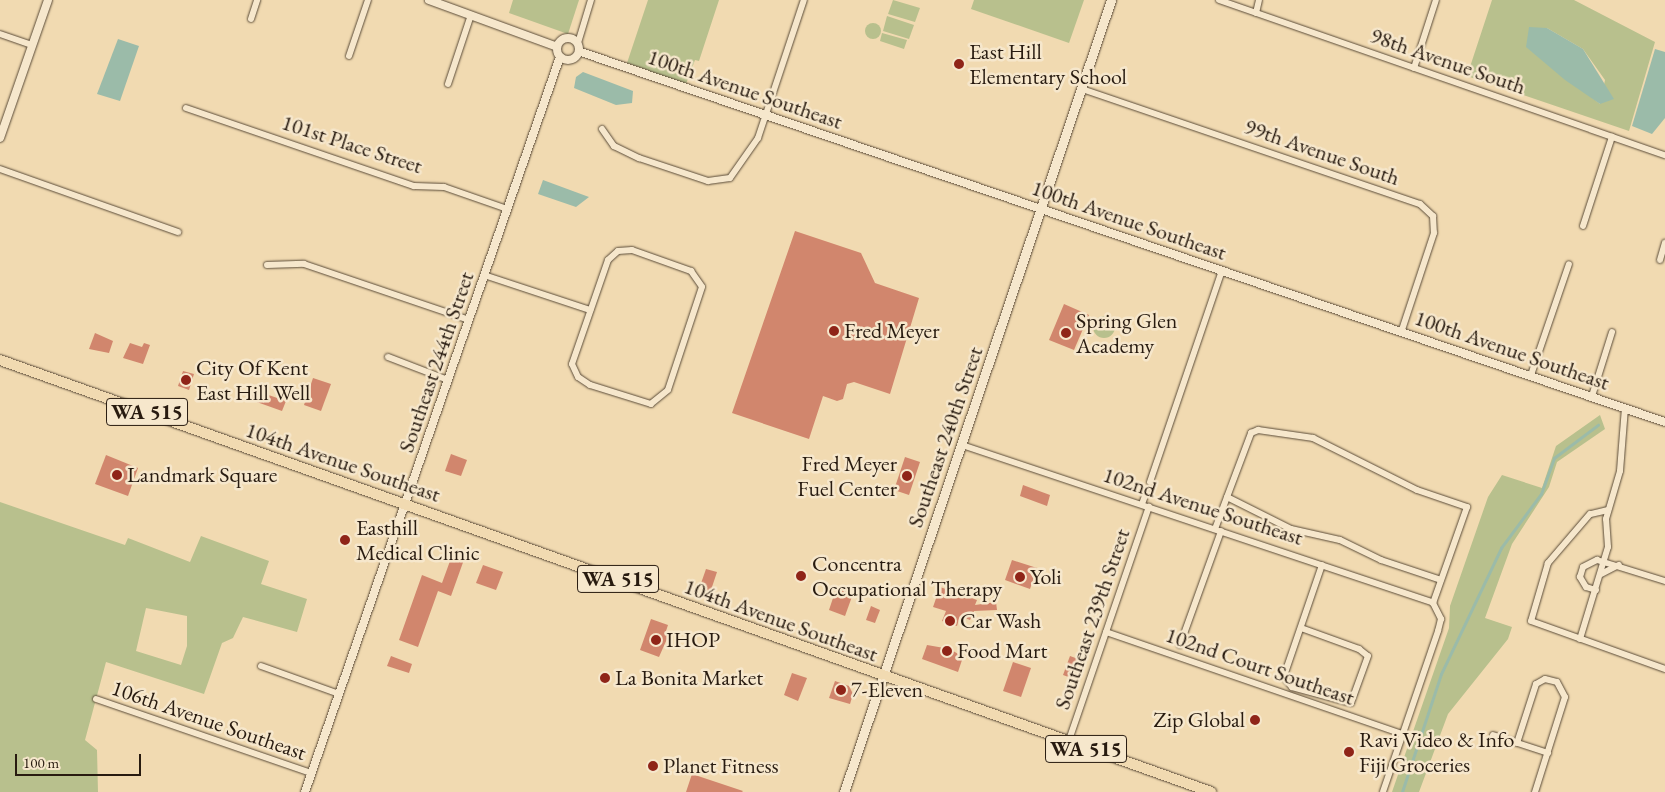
<!DOCTYPE html>
<html>
<head>
<meta charset="utf-8">
<style>
	body { margin:0 }
	#map { position:relative; width:1665px; height:792px; overflow:hidden; background:#f1dab1; font-family:"EB Garamond",serif }
	div>[style] { position:absolute }
	[style*='--x'] { left:calc(var(--x)*1px); top:calc(var(--y)*1px); width:calc(var(--w)*1px); rotate:calc(var(--a)*1deg) }
	.green>* { inset:0; background:#b8c08d }
	.round { border-radius:50% }
	.water>* { inset:0; background:#9bbba9 }
	.stream>* { height:2.5px; margin:-1.25px; padding:0 1.25px; transform-origin:1.25px; border-radius:1.25px; background:#9bbba9 }
	.building>* { inset:0; background:#d1866d }
	.roads { filter:drop-shadow(0 0 1px #5a4b38) drop-shadow(0 0 1px #5a4b38) }
	.minor>* { height:6px; margin:-3px; padding:0 3px; transform-origin:3px; border-radius:3px; background:#f6e7cc }
	.tertiary>* { height:8px; margin:-4px; padding:0 4px; transform-origin:4px; border-radius:4px; background:#f6e7cc }
	.tertiary>.ring { margin:-4px; padding:0; box-sizing:content-box; background:none; border:8px solid #f6e7cc; border-radius:50% }
	.secondary>* { height:9px; margin:-4.5px; padding:0 4.5px; transform-origin:4.5px; border-radius:4.5px; background:#f6e7cc }
	.primary>* { height:10px; margin:-5px; padding:0 5px; transform-origin:5px; border-radius:5px; background:#f1dab1 }
	.dots>* { width:14px; height:14px; translate:-50% -50%; box-sizing:border-box; border:2px solid #f6e7cc; border-radius:50% }
	span { translate:-50% -50%; white-space:nowrap; text-align:center; line-height:1.15; -webkit-text-stroke:5px #f6e7cc; paint-order:stroke }
	.shield-label span { padding:1px 4px; background:#f6e7cc; border:1px solid; border-radius:4px; -webkit-text-stroke-width:0 }
	.shield-label { font-size:21px; color:#281b10; font-weight:700 }
	.poi-label { font-size:22px; color:#281b10 }
	.left { translate:0 -50%; text-align:left }
	.right { translate:-100% -50%; text-align:right }
	.street-label { font-size:22px; color:#281b10 }
	.scale { position:absolute; left:15px; top:754px; width:126px; height:22px; box-sizing:border-box; border:2px solid #281b10; border-top:0; padding-left:6px; font-size:15px; line-height:18px; white-space:nowrap; color:#281b10; -webkit-text-stroke:4px #f6e7cc; paint-order:stroke }
</style>
</head>
<body>
<div id="map">
	<div class="green">
		<i style="clip-path:polygon(513px 0,579px 0,568px 34px,509px 13px)"></i>
		<i style="clip-path:polygon(648px 0,719px 0,699px 61px,695px 60px,686px 84px,627px 63px)"></i>
		<i style="clip-path:polygon(893px 0,920px 8px,915px 22px,888px 14px)"></i>
		<i style="clip-path:polygon(974px 0,1084px 0,1069px 43px,971px 9px)"></i>
		<i style="clip-path:polygon(evenodd,1492px 0,1574px 0,1655px 42px,1629px 131px,1467px 76px,1492px 0,1547px 28px,1583px 49px,1605px 80px,1600px 104px,1527px 47px,1547px 28px)"></i>
		<i style="clip-path:polygon(887px 16px,914px 25px,909px 39px,883px 31px)"></i>
		<i class="round" style="left:865px;top:23px;width:16px;height:16px"></i>
		<i style="clip-path:polygon(882px 33px,907px 40px,904px 49px,880px 41px)"></i>
		<i class="round" style="left:1093px;top:316px;width:22px;height:22px"></i>
		<i style="clip-path:polygon(1600px 415px,1605px 429px,1557px 462px,1549px 487px,1512px 544px,1485px 618px,1512px 627px,1508px 639px,1448px 714px,1419px 792px,1392px 792px,1449px 628px,1450px 606px,1488px 497px,1502px 475px,1542px 488px,1556px 446px)"></i>
		<i style="clip-path:polygon(evenodd,0 502px,125px 545px,128px 538px,190px 562px,201px 536px,269px 561px,261px 584px,307px 599px,297px 632px,243px 617px,233px 638px,222px 643px,204px 694px,106px 662px,85px 740px,97px 750px,98px 792px,0 792px,0 502px,146px 608px,187px 616px,187px 646px,181px 665px,136px 651px,146px 608px)"></i>
	</div>
	<div class="water">
		<i style="clip-path:polygon(1529px 27px,1547px 28px,1583px 49px,1614px 99px,1600px 104px,1565px 80px,1526px 47px)"></i>
		<i style="clip-path:polygon(118px 39px,139px 46px,120px 101px,97px 94px)"></i>
		<i style="clip-path:polygon(1655px 49px,1665px 52px,1665px 118px,1652px 134px,1632px 126px)"></i>
		<i style="clip-path:polygon(583px 72px,633px 91px,632px 103px,616px 105px,574px 88px,576px 77px)"></i>
		<i style="clip-path:polygon(543px 180px,589px 197px,576px 207px,538px 194px)"></i>
	</div>
	<div class="stream">
		<i style="--x:1402;--y:792;--w:124;--a:-71.7"></i>
		<i style="--x:1441;--y:674;--w:140;--a:-64.5"></i>
		<i style="--x:1501;--y:548;--w:67;--a:-53.5"></i>
		<i style="--x:1541;--y:494;--w:38;--a:-70"></i>
		<i style="--x:1554;--y:458;--w:55;--a:-36.9"></i>
	</div>
	<div class="building">
		<i style="clip-path:polygon(795px 231px,861px 253px,875px 283px,919px 298px,890px 394px,854px 382px,847px 384px,843px 399px,837px 401px,823px 396px,809px 439px,732px 413px)"></i>
		<i style="clip-path:polygon(1064px 304px,1089px 315px,1074px 350px,1049px 340px)"></i>
		<i style="clip-path:polygon(95px 333px,113px 341px,109px 353px,89px 349px)"></i>
		<i style="clip-path:polygon(130px 343px,142px 347px,144px 343px,150px 345px,143px 364px,123px 358px)"></i>
		<i style="clip-path:polygon(183px 371px,194px 374px,189px 390px,178px 386px)"></i>
		<i style="clip-path:polygon(313px 378px,331px 384px,321px 411px,304px 405px)"></i>
		<i style="clip-path:polygon(251px 389px,286px 401px,282px 411px,248px 399px)"></i>
		<i style="clip-path:polygon(451px 454px,467px 460px,461px 476px,445px 471px)"></i>
		<i style="clip-path:polygon(106px 455px,138px 468px,128px 496px,95px 484px)"></i>
		<i style="clip-path:polygon(905px 457px,920px 462px,909px 495px,894px 490px)"></i>
		<i style="clip-path:polygon(1023px 485px,1050px 495px,1047px 506px,1020px 496px)"></i>
		<i style="clip-path:polygon(454px 550px,466px 554px,451px 596px,438px 591px,418px 647px,399px 640px,422px 575px,442px 583px)"></i>
		<i style="clip-path:polygon(1012px 560px,1037px 568px,1030px 589px,1005px 580px)"></i>
		<i style="clip-path:polygon(483px 565px,503px 572px,496px 590px,476px 583px)"></i>
		<i style="clip-path:polygon(706px 569px,717px 572px,710px 593px,699px 589px)"></i>
		<i style="clip-path:polygon(837px 586px,854px 591px,845px 616px,829px 610px)"></i>
		<i style="clip-path:polygon(940px 587px,977px 600px,975px 605px,996px 602px,997px 610px,974px 611px,970px 620px,960px 616px,957px 626px,942px 621px,946px 611px,933px 607px)"></i>
		<i style="clip-path:polygon(871px 606px,880px 610px,875px 623px,866px 620px)"></i>
		<i style="clip-path:polygon(651px 619px,668px 625px,666px 631px,670px 632px,659px 657px,640px 650px)"></i>
		<i style="clip-path:polygon(927px 645px,950px 649px,963px 657px,958px 672px,922px 659px)"></i>
		<i style="clip-path:polygon(391px 656px,412px 664px,409px 673px,387px 666px)"></i>
		<i style="clip-path:polygon(1070px 656px,1081px 660px,1074px 679px,1063px 675px)"></i>
		<i style="clip-path:polygon(1013px 662px,1031px 668px,1021px 697px,1003px 691px)"></i>
		<i style="clip-path:polygon(792px 673px,807px 678px,798px 701px,784px 695px)"></i>
		<i style="clip-path:polygon(835px 681px,849px 686px,853px 694px,850px 704px,829px 698px)"></i>
		<i style="clip-path:polygon(692px 774px,743px 791px,742px 792px,686px 792px)"></i>
	</div>
	<div class="roads">
		<div class="minor">
			<i style="--x:1219;--y:0;--w:472;--a:19.2"></i>
			<i style="--x:1256;--y:13;--w:13;--a:-77"></i>
			<i style="--x:251;--y:19;--w:20;--a:-72"></i>
			<i style="--x:0;--y:34;--w:34;--a:19"></i>
			<i style="--x:578;--y:43;--w:45;--a:-73.2"></i>
			<i style="--x:349;--y:56;--w:59;--a:-71.3"></i>
			<i style="--x:1414;--y:68;--w:71;--a:-72.1"></i>
			<i style="--x:448;--y:84;--w:73;--a:-71.6"></i>
			<i style="--x:1082;--y:89;--w:357;--a:18.8"></i>
			<i style="--x:1420;--y:204;--w:18;--a:43"></i>
			<i style="--x:1433;--y:216;--w:17;--a:87"></i>
			<i style="--x:1434;--y:233;--w:102;--a:108.3"></i>
			<i style="--x:186;--y:108;--w:241;--a:18.9"></i>
			<i style="--x:414;--y:186;--w:30;--a:2"></i>
			<i style="--x:444;--y:187;--w:67;--a:19.2"></i>
			<i style="--x:602;--y:129;--w:21;--a:55"></i>
			<i style="--x:614;--y:146;--w:28;--a:26"></i>
			<i style="--x:639;--y:158;--w:73;--a:18.4"></i>
			<i style="--x:708;--y:181;--w:22;--a:-8"></i>
			<i style="--x:730;--y:178;--w:49;--a:-55"></i>
			<i style="--x:758;--y:138;--w:145;--a:-71.6"></i>
			<i style="--x:0;--y:169;--w:189;--a:19.5"></i>
			<i style="--x:1583;--y:226;--w:94;--a:-72"></i>
			<i style="--x:632;--y:250;--w:63;--a:19.6"></i>
			<i style="--x:691;--y:271;--w:19;--a:55"></i>
			<i style="--x:702;--y:287;--w:108;--a:108.3"></i>
			<i style="--x:668;--y:390;--w:22;--a:141"></i>
			<i style="--x:651;--y:404;--w:64;--a:-162.7"></i>
			<i style="--x:590;--y:385;--w:14;--a:-146"></i>
			<i style="--x:578;--y:377;--w:14;--a:-115"></i>
			<i style="--x:572;--y:364;--w:110;--a:-70.9"></i>
			<i style="--x:608;--y:260;--w:13;--a:-42"></i>
			<i style="--x:618;--y:251;--w:14;--a:-4"></i>
			<i style="--x:1660;--y:260;--w:18;--a:-74"></i>
			<i style="--x:267;--y:265;--w:37;--a:-2"></i>
			<i style="--x:304;--y:264;--w:174;--a:18.7"></i>
			<i style="--x:484;--y:275;--w:112;--a:18.3"></i>
			<i style="--x:388;--y:357;--w:64;--a:21"></i>
			<i style="--x:1531;--y:375;--w:117;--a:-71.1"></i>
			<i style="--x:1592;--y:396;--w:67;--a:-72.6"></i>
			<i style="--x:962;--y:445;--w:497;--a:18.5"></i>
			<i style="--x:1150;--y:482;--w:223;--a:-71.2"></i>
			<i style="--x:1227;--y:497;--w:72;--a:26.6"></i>
			<i style="--x:1291;--y:529;--w:50;--a:12.7"></i>
			<i style="--x:1340;--y:540;--w:46;--a:26"></i>
			<i style="--x:1381;--y:560;--w:63;--a:18.4"></i>
			<i style="--x:1142;--y:504;--w:12;--a:-70"></i>
			<i style="--x:1608;--y:510;--w:18;--a:167"></i>
			<i style="--x:1590;--y:514;--w:65;--a:130.6"></i>
			<i style="--x:1548;--y:563;--w:60;--a:106.3"></i>
			<i style="--x:1531;--y:621;--w:142;--a:19.7"></i>
			<i style="--x:1215;--y:529;--w:103;--a:-69.4"></i>
			<i style="--x:1251;--y:433;--w:8;--a:-23"></i>
			<i style="--x:1258;--y:430;--w:56;--a:8.3"></i>
			<i style="--x:1313;--y:438;--w:116;--a:26.6"></i>
			<i style="--x:1417;--y:490;--w:53;--a:18.8"></i>
			<i style="--x:1467;--y:507;--w:102;--a:109.5"></i>
			<i style="--x:1433;--y:603;--w:18;--a:63"></i>
			<i style="--x:1441;--y:619;--w:12;--a:104"></i>
			<i style="--x:1438;--y:631;--w:170;--a:108.9"></i>
			<i style="--x:1601;--y:574;--w:20;--a:-27"></i>
			<i style="--x:1596;--y:590;--w:10;--a:-163"></i>
			<i style="--x:1586;--y:587;--w:12;--a:-121"></i>
			<i style="--x:1580;--y:577;--w:10;--a:-73"></i>
			<i style="--x:1583;--y:567;--w:16;--a:-27"></i>
			<i style="--x:1597;--y:560;--w:71;--a:17.2"></i>
			<i style="--x:1301;--y:628;--w:62;--a:19.9"></i>
			<i style="--x:1359;--y:649;--w:11;--a:38"></i>
			<i style="--x:1368;--y:656;--w:50;--a:109.9"></i>
			<i style="--x:1351;--y:703;--w:61;--a:-164.8"></i>
			<i style="--x:1292;--y:687;--w:13;--a:-129"></i>
			<i style="--x:1284;--y:677;--w:4;--a:-76"></i>
			<i style="--x:1285;--y:673;--w:114;--a:-71.1"></i>
			<i style="--x:1106;--y:632;--w:314;--a:19"></i>
			<i style="--x:1580;--y:639;--w:96;--a:-73.1"></i>
			<i style="--x:1608;--y:547;--w:28;--a:-94"></i>
			<i style="--x:1606;--y:519;--w:50;--a:-73.7"></i>
			<i style="--x:1620;--y:471;--w:63;--a:-85.5"></i>
			<i style="--x:1180;--y:645;--w:121;--a:-70.2"></i>
			<i style="--x:261;--y:666;--w:83;--a:19.7"></i>
			<i style="--x:96;--y:699;--w:227;--a:19"></i>
			<i style="--x:1493;--y:735;--w:58;--a:18.1"></i>
			<i style="--x:1068;--y:743;--w:250;--a:-71.1"></i>
			<i style="--x:1517;--y:743;--w:62;--a:-72.1"></i>
			<i style="--x:1536;--y:684;--w:10;--a:-29"></i>
			<i style="--x:1545;--y:679;--w:12;--a:14"></i>
			<i style="--x:1557;--y:682;--w:17;--a:62"></i>
			<i style="--x:1565;--y:697;--w:100;--a:107.5"></i>
		</div>
		<div class="tertiary">
			<i style="--x:429;--y:0;--w:134;--a:20.1"></i>
			<i class="ring" style="left:557px;top:38px;width:14px;height:14px"></i>
			<i style="--x:581;--y:52;--w:1145;--a:18.85"></i>
			<i style="--x:0;--y:138;--w:146;--a:-70.8"></i>
			<i style="--x:305;--y:792;--w:778;--a:-70.87"></i>
		</div>
		<div class="secondary">
			<i style="--x:844;--y:792;--w:836;--a:-71.37"></i>
		</div>
		<div class="primary">
			<i style="--x:0;--y:360;--w:1286;--a:19.63"></i>
		</div>
	</div>
	<div class="dots">
		<i style="left:959px;top:64px;background:#8f2418"></i>
		<i style="left:834px;top:331px;background:#8f2418"></i>
		<i style="left:1066px;top:333px;background:#8f2418"></i>
		<i style="left:186px;top:380px;background:#8f2418"></i>
		<i style="left:117px;top:475px;background:#8f2418"></i>
		<i style="left:907px;top:476px;background:#8f2418"></i>
		<i style="left:345px;top:540px;background:#8f2418"></i>
		<i style="left:801px;top:576px;background:#8f2418"></i>
		<i style="left:1020px;top:577px;background:#8f2418"></i>
		<i style="left:950px;top:621px;background:#8f2418"></i>
		<i style="left:656px;top:640px;background:#8f2418"></i>
		<i style="left:947px;top:651px;background:#8f2418"></i>
		<i style="left:605px;top:678px;background:#8f2418"></i>
		<i style="left:841px;top:690px;background:#8f2418"></i>
		<i style="left:1255px;top:720px;background:#8f2418"></i>
		<i style="left:1349px;top:752px;background:#8f2418"></i>
		<i style="left:653px;top:766px;background:#8f2418"></i>
	</div>
	<div class="shield-label">
		<span style="left:147px;top:412px">WA 515</span>
		<span style="left:618px;top:579px">WA 515</span>
		<span style="left:1086px;top:749px">WA 515</span>
	</div>
	<div class="poi-label">
		<span class="left" style="left:969px;top:64px">East Hill<br>Elementary School</span>
		<span class="left" style="left:1076px;top:333px">Spring Glen<br>Academy</span>
		<span class="left" style="left:844px;top:331px">Fred Meyer</span>
		<span class="left" style="left:196px;top:380px">City Of Kent<br>East Hill Well</span>
		<span class="right" style="left:897px;top:476px">Fred Meyer<br>Fuel Center</span>
		<span class="left" style="left:127px;top:475px">Landmark Square</span>
		<span class="left" style="left:356px;top:540px">Easthill<br>Medical Clinic</span>
		<span class="left" style="left:812px;top:576px">Concentra<br>Occupational Therapy</span>
		<span class="left" style="left:1030px;top:577px">Yoli</span>
		<span class="left" style="left:960px;top:621px">Car Wash</span>
		<span class="left" style="left:666px;top:640px">IHOP</span>
		<span class="left" style="left:957px;top:651px">Food Mart</span>
		<span class="left" style="left:615px;top:678px">La Bonita Market</span>
		<span class="left" style="left:851px;top:690px">7-Eleven</span>
		<span class="right" style="left:1245px;top:720px">Zip Global</span>
		<span class="left" style="left:1359px;top:752px">Ravi Video &amp; Info<br>Fiji Groceries</span>
		<span class="left" style="left:663px;top:766px">Planet Fitness</span>
	</div>
	<div class="street-label">
		<span style="left:1448px;top:61px;rotate:19deg">98th Avenue South</span>
		<span style="left:745px;top:89px;rotate:19deg">100th Avenue Southeast</span>
		<span style="left:352px;top:144px;rotate:18deg">101st Place Street</span>
		<span style="left:1322px;top:152px;rotate:19deg">99th Avenue South</span>
		<span style="left:1129px;top:220px;rotate:19deg">100th Avenue Southeast</span>
		<span style="left:1512px;top:350px;rotate:19deg">100th Avenue Southeast</span>
		<span style="left:436px;top:362px;rotate:-71deg">Southeast 244th Street</span>
		<span style="left:945px;top:437px;rotate:-71deg">Southeast 240th Street</span>
		<span style="left:343px;top:462px;rotate:19deg">104th Avenue Southeast</span>
		<span style="left:1203px;top:506px;rotate:18deg">102nd Avenue Southeast</span>
		<span style="left:1092px;top:619px;rotate:-71deg">Southeast 239th Street</span>
		<span style="left:781px;top:620px;rotate:20deg">104th Avenue Southeast</span>
		<span style="left:1260px;top:666px;rotate:19deg">102nd Court Southeast</span>
		<span style="left:209px;top:720px;rotate:19deg">106th Avenue Southeast</span>
	</div>
	<div class="scale">100 m</div>
</div>
</body>
</html>
